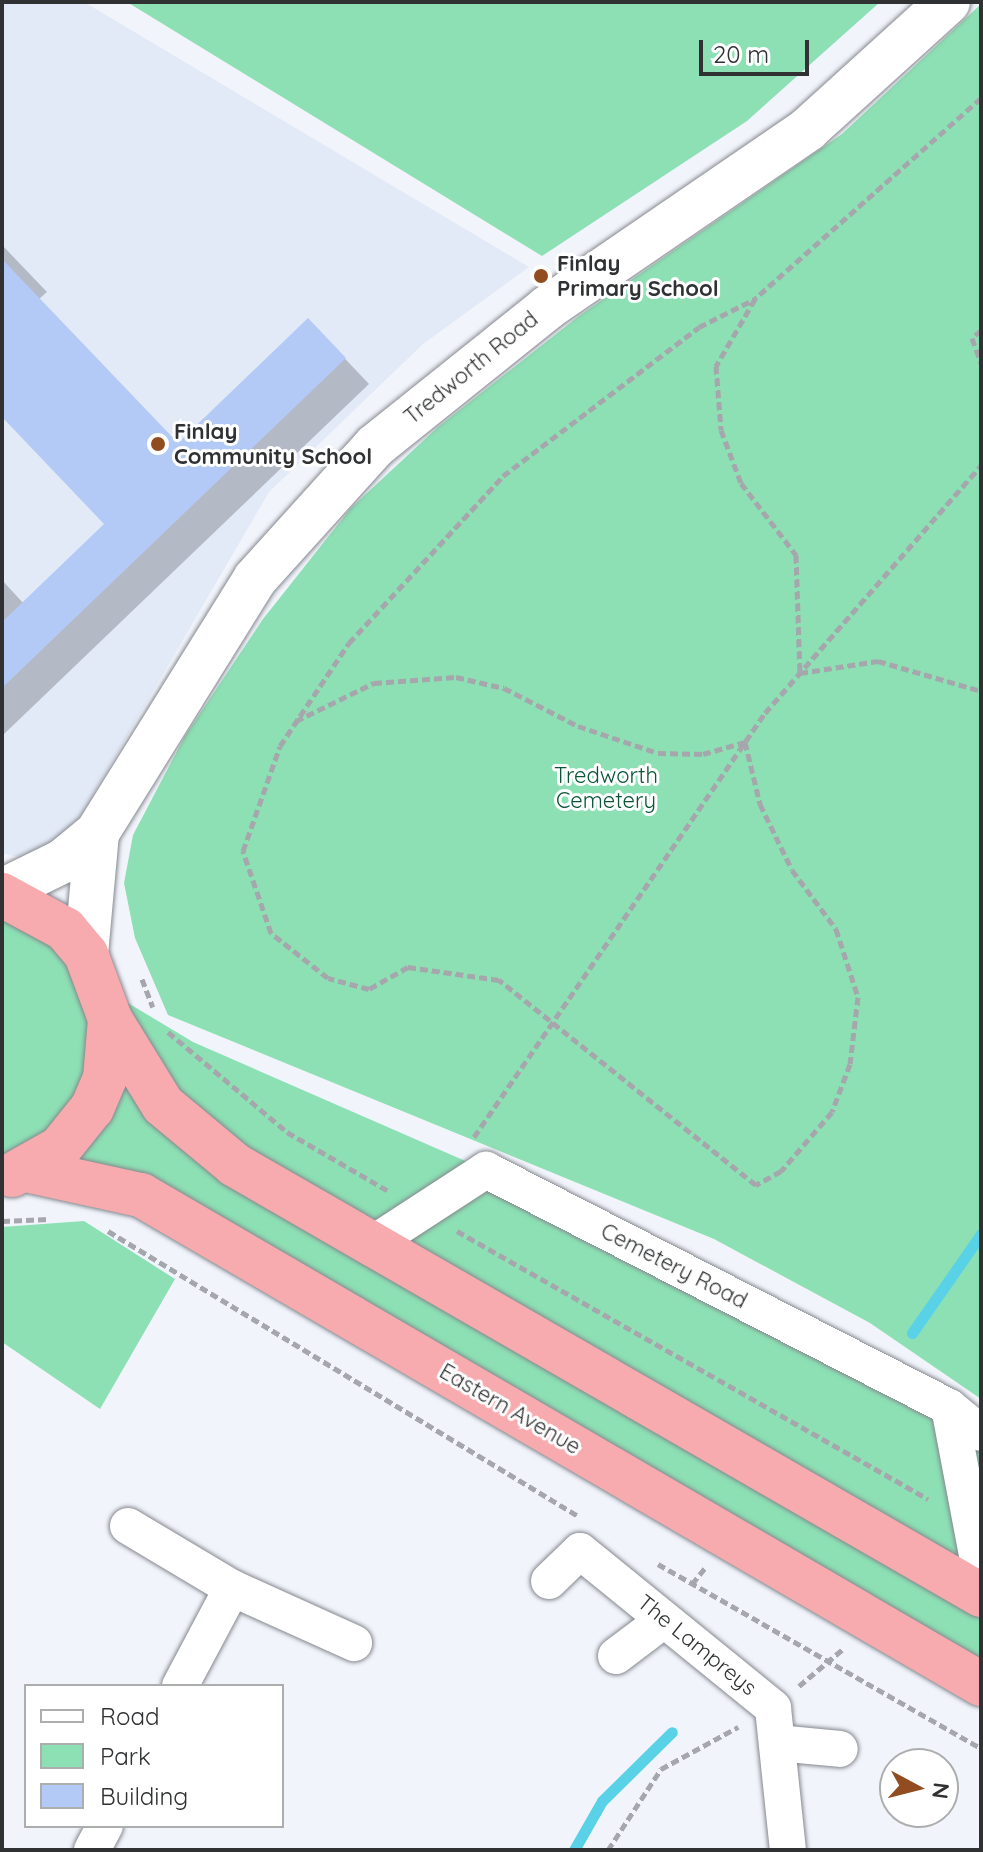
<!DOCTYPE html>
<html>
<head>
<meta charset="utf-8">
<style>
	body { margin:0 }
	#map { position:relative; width:983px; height:1852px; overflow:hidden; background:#f1f4fb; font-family:Quicksand,sans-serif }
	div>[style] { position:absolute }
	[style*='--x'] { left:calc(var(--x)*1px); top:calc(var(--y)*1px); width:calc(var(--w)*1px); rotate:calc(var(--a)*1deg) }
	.built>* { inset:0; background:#e2e9f7 }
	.green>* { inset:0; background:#8ce0b4 }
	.shadow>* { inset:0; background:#0003 }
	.stream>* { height:11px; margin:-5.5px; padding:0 5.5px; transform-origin:5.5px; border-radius:5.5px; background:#59d2e8 }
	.building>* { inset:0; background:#b2caf5 }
	.path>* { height:5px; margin-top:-2.5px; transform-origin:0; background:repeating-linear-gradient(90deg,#a5a7ac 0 8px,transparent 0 12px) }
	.roads { filter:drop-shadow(0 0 2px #85888e) drop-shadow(0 0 2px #85888e) }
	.minor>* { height:36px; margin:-18px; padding:0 18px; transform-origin:18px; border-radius:18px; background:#fff }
	.tertiary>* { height:44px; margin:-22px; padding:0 22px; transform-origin:22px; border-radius:22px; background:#fff }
	.trunk>* { height:44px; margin:-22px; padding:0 22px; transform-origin:22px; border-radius:22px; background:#f7abaf }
	.dots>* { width:22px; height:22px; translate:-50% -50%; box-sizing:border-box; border:4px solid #fff; border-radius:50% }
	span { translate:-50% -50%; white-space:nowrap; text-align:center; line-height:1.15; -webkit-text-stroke:6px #fff; paint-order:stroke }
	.poi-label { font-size:22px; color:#2f3133; font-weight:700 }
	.left { translate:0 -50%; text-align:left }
	.street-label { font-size:22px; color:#2f3133 }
	.park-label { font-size:22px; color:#0a5538 }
	.frame { position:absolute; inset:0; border:4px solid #2f3133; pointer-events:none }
	.legend { position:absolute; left:24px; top:1684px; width:260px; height:144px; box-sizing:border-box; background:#fff; border:2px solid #acadad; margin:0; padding:10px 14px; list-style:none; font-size:24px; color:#2f3133 }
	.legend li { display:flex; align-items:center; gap:16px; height:40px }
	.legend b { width:40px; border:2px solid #acadad }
	.north { position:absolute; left:879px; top:1748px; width:80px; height:80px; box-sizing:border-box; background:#fff; border:2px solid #acadad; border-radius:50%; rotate:97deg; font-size:22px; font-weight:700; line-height:32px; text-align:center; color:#2f3133 }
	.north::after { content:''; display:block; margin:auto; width:28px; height:36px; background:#914d20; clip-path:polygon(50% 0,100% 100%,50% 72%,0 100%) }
	.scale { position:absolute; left:699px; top:40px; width:110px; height:36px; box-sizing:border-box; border:4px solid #2f3133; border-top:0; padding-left:10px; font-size:24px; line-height:28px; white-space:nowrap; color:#2f3133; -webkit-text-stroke:6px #fff; paint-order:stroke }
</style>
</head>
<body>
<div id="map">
	<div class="built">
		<i style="clip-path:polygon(2px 2px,84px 2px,529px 267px,423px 344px,269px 492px,52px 865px,2px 853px)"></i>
	</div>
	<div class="green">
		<i style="clip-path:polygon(127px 2px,880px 2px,747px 121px,542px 256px)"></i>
		<i style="clip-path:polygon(981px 4px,981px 1399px,870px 1323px,714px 1239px,168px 1015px,135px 938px,124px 883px,133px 835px,185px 736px,263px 619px,351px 508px,438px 427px,579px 316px,842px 134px)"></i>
		<i style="clip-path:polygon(2px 914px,43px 931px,103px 988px,193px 1042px,486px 1170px,981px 1433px,981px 1684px,251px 1260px,2px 1161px)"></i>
		<i style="clip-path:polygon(84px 1221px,175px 1279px,100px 1409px,2px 1342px,2px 1227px)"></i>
	</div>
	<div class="shadow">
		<i style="clip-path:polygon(2px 245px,47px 292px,39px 299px,178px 445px,332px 345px,369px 384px,2px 736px,2px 580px,24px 604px,107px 524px,2px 414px)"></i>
	</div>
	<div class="stream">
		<i style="--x:912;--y:1333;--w:121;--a:-55.1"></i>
		<i style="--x:574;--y:1850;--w:56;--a:-60.3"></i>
		<i style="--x:602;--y:1801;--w:98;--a:-44.6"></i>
	</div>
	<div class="building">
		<i style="clip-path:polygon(2px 259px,178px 443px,308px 318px,346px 358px,2px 688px,2px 622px,104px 524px,2px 417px)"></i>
	</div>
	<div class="path">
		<i style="--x:981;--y:98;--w:302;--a:138.4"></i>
		<i style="--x:755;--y:299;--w:78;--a:120.2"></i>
		<i style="--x:716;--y:366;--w:64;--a:85.5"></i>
		<i style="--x:721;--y:430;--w:57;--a:69.3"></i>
		<i style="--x:741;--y:483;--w:91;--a:52.6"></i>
		<i style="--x:796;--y:555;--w:118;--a:88.1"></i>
		<i style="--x:800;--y:673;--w:79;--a:-8.7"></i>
		<i style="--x:878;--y:661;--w:107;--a:16.2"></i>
		<i style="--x:981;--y:330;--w:12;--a:138"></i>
		<i style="--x:972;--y:338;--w:27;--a:70"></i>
		<i style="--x:296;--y:721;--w:87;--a:-26"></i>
		<i style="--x:374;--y:683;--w:82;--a:-4.2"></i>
		<i style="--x:456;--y:677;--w:49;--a:12.9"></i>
		<i style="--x:504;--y:688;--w:83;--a:27.2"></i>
		<i style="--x:578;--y:726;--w:84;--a:18.6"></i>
		<i style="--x:658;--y:753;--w:45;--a:1.3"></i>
		<i style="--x:703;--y:754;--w:44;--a:-15.9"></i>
		<i style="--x:745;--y:742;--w:64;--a:76.4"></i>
		<i style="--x:760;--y:804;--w:73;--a:64.1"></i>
		<i style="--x:792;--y:870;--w:74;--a:53.3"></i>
		<i style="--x:836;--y:929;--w:71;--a:72.1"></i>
		<i style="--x:858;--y:997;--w:67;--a:96.8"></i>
		<i style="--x:850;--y:1064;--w:51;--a:110.6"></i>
		<i style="--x:832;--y:1112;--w:78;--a:130.8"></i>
		<i style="--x:781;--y:1171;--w:29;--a:151"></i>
		<i style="--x:756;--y:1185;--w:329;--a:-141.4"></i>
		<i style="--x:499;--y:980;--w:92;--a:-171.9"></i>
		<i style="--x:408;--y:967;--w:45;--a:150.6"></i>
		<i style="--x:369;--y:989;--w:42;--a:-165"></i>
		<i style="--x:328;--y:978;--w:73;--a:-141.7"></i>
		<i style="--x:271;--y:933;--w:87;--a:-108.9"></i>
		<i style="--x:243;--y:851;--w:111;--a:-70.6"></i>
		<i style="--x:280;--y:746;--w:124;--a:-56.2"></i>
		<i style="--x:349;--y:643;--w:227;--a:-47.3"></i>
		<i style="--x:503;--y:476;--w:246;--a:-37.2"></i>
		<i style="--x:699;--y:327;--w:63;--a:-26.6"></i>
		<i style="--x:142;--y:979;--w:30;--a:69"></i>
		<i style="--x:168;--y:1032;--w:155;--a:40"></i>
		<i style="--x:287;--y:1132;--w:119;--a:30.2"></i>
		<i style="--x:474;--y:1137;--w:514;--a:-55.54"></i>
		<i style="--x:765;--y:713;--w:329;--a:-48.9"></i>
		<i style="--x:2;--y:1221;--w:47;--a:-2.4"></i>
		<i style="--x:108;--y:1231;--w:550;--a:31.23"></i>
		<i style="--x:457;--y:1231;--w:542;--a:29.64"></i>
		<i style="--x:658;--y:1564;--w:372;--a:29.7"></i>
		<i style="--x:692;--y:1584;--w:22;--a:-51"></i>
		<i style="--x:799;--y:1686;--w:57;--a:-40.1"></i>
		<i style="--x:608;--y:1850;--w:97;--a:-56.8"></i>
		<i style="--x:661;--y:1769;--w:88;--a:-28.6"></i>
	</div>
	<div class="roads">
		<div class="minor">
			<i style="--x:369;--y:1246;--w:140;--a:-33"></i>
			<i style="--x:486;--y:1170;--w:520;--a:27.11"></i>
			<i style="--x:949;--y:1407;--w:41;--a:39.1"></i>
			<i style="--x:949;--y:1407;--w:173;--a:79.3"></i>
			<i style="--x:128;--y:1526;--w:121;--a:30.8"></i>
			<i style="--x:549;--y:1581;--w:43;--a:-44.1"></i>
			<i style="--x:580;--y:1551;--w:249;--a:39.1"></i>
			<i style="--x:773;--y:1708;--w:143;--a:84"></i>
			<i style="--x:616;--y:1656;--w:60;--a:-36.9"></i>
			<i style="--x:180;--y:1686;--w:111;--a:-62"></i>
			<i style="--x:232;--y:1588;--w:134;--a:24.3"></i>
			<i style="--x:777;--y:1743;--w:63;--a:5.4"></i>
			<i style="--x:92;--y:1850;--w:27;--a:-62"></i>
		</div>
		<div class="tertiary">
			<i style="--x:2;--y:891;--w:68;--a:-26.2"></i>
			<i style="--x:63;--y:861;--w:44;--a:-39.5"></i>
			<i style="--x:97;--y:833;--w:299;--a:-58.1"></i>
			<i style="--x:255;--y:579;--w:179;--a:-47.9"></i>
			<i style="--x:375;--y:446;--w:221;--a:-38.7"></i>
			<i style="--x:547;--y:308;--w:316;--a:-34.4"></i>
			<i style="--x:808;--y:129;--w:189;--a:-42.2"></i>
			<i style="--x:86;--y:954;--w:121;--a:-84.8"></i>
		</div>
		<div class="trunk">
			<i style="--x:2;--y:895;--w:72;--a:28.4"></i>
			<i style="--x:65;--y:929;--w:33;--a:50"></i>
			<i style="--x:86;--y:954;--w:69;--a:69.7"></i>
			<i style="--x:110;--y:1019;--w:59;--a:94.8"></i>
			<i style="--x:105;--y:1078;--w:33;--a:113"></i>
			<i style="--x:92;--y:1108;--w:51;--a:128.7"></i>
			<i style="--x:60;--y:1148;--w:55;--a:150.6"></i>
			<i style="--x:110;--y:1019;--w:101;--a:58.4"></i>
			<i style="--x:163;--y:1105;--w:94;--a:39.8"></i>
			<i style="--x:235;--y:1165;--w:861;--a:29.96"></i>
			<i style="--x:26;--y:1170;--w:118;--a:12.3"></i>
			<i style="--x:141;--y:1195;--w:972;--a:30.21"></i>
		</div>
	</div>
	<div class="dots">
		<i style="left:541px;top:276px;background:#914d20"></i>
		<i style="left:158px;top:444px;background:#914d20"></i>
	</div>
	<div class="poi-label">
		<span class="left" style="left:557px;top:276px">Finlay<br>Primary School</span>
		<span class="left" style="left:174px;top:444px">Finlay<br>Community School</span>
	</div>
	<div class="street-label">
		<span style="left:471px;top:368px;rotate:-39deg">Tredworth Road</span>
		<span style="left:674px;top:1266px;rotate:27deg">Cemetery Road</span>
		<span style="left:510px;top:1409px;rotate:30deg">Eastern Avenue</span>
		<span style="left:697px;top:1645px;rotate:39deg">The Lampreys</span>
	</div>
	<div class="park-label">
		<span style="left:606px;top:788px">Tredworth<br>Cemetery</span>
	</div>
	<div class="frame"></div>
	<ul class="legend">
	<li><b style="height:10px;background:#fff"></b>Road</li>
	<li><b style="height:22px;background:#8ce0b4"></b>Park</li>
	<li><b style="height:22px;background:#b2caf5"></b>Building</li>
	</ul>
	<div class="north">N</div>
	<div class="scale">20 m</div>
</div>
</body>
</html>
